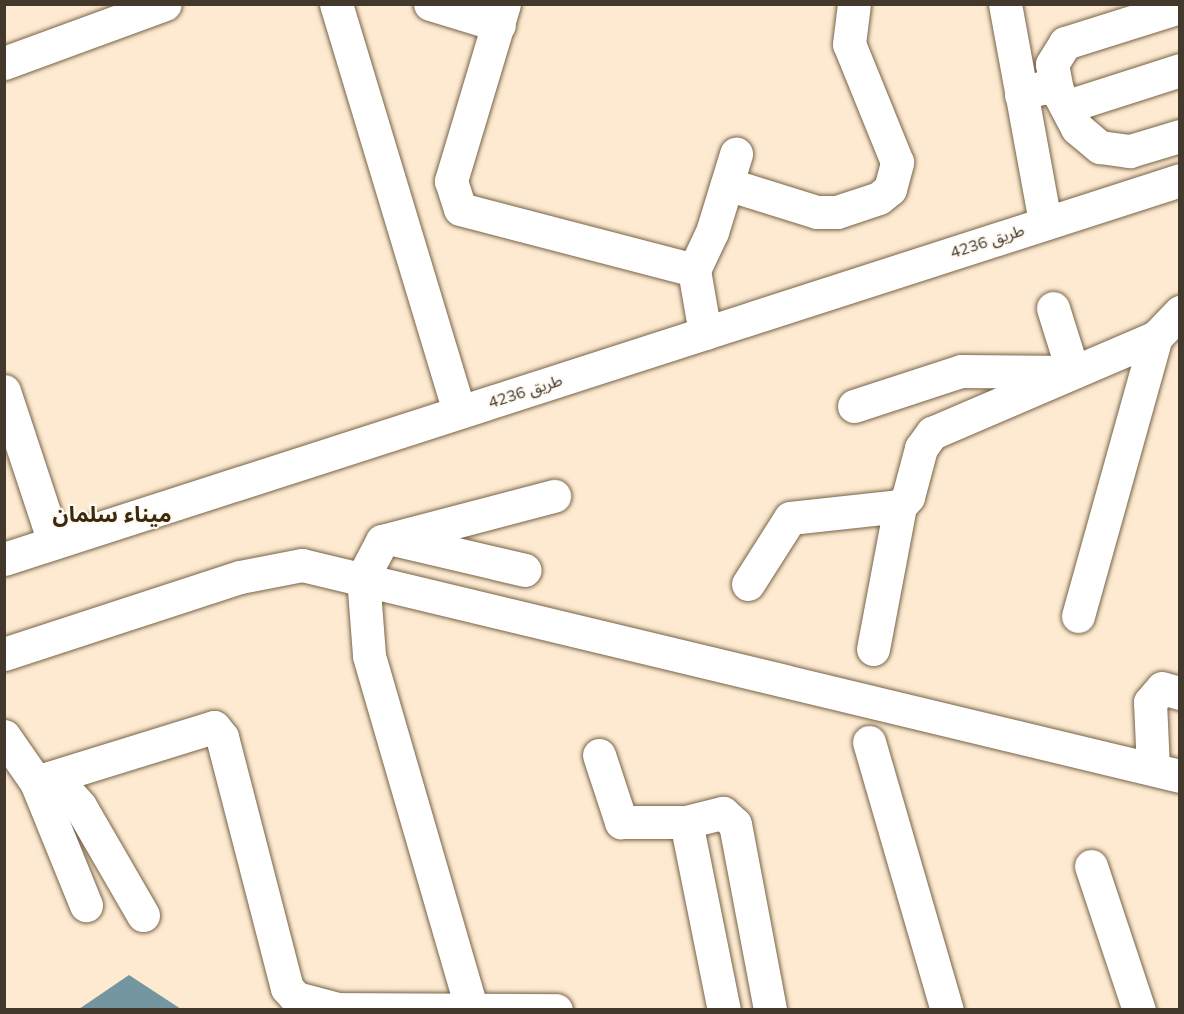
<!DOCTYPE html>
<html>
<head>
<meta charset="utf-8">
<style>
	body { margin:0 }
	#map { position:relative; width:1184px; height:1014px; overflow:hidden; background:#fdead1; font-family:Mulish,"Noto Sans Arabic",sans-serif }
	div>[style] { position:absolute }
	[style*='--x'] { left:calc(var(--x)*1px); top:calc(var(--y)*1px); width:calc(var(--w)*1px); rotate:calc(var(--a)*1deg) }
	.water>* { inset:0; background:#7396a1 }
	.roads { filter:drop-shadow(0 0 2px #776347) drop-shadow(0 0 2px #776347) }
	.minor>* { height:33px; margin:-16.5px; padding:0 16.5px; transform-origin:16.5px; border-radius:16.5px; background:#fff }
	span { translate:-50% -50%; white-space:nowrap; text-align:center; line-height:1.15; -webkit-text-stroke:4.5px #fefaf3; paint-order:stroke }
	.street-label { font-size:16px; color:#42392c }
	.district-label { font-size:22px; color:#3b290e; font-weight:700 }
	.frame { position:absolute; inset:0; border:6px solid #42392c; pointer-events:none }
</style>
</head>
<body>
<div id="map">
	<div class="water">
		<i style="clip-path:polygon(129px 975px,181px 1009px,79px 1009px)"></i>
	</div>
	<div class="roads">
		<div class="minor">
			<i style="--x:336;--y:4;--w:426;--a:73.2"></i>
			<i style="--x:430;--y:4;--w:72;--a:16.9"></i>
			<i style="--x:504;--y:4;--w:185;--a:106.7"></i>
			<i style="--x:451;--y:181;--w:29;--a:72"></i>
			<i style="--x:460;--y:209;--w:242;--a:14.6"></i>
			<i style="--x:694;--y:270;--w:42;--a:-64.7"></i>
			<i style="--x:712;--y:232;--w:82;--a:-72.9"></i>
			<i style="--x:1005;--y:4;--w:223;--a:79.6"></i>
			<i style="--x:4;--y:63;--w:171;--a:-20.1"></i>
			<i style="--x:1057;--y:90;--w:26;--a:-101"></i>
			<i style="--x:1052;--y:64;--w:25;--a:-58"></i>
			<i style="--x:1065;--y:43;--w:121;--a:-17.4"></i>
			<i style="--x:1021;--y:95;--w:23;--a:-20"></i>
			<i style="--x:1043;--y:87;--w:14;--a:12"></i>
			<i style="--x:1057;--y:90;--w:43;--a:62.2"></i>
			<i style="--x:1077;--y:128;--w:30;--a:40"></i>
			<i style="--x:1100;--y:147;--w:30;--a:8"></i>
			<i style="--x:1130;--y:151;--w:52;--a:-16.7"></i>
			<i style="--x:1068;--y:106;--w:118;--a:-17.8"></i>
			<i style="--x:727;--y:184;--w:94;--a:17.3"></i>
			<i style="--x:817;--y:212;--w:20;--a:0"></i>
			<i style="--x:837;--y:212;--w:44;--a:-18.4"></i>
			<i style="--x:879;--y:198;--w:14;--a:-39"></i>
			<i style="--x:890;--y:189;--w:28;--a:-75"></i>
			<i style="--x:897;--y:162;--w:127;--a:-112.1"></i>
			<i style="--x:849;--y:44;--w:40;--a:-82.9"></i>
			<i style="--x:694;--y:270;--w:64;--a:80.1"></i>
			<i style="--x:4;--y:391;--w:159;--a:71.7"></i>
			<i style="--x:854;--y:406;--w:113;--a:-18.1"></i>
			<i style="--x:961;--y:371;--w:112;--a:0.5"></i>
			<i style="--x:1073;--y:372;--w:67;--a:-107.4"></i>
			<i style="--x:397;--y:540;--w:131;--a:13.2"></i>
			<i style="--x:4;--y:559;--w:1236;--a:-17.86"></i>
			<i style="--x:748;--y:584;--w:78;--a:-57.5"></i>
			<i style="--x:790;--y:518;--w:111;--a:-6.2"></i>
			<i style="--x:900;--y:506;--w:12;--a:-48"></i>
			<i style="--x:908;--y:497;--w:51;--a:-75.1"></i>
			<i style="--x:921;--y:448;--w:19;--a:-54"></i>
			<i style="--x:932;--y:433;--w:244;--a:-23.2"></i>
			<i style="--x:1156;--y:337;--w:35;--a:-46"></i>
			<i style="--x:1078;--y:616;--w:290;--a:-74.4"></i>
			<i style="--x:873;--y:649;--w:146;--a:-79.3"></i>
			<i style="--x:4;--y:654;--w:248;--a:-18.1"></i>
			<i style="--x:240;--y:577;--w:63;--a:-11"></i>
			<i style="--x:302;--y:565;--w:903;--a:13.51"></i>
			<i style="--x:4;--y:736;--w:56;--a:55.2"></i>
			<i style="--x:36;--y:782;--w:186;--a:-17.2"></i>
			<i style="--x:214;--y:727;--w:13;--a:51"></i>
			<i style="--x:222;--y:737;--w:259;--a:75.5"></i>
			<i style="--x:287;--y:988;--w:13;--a:48"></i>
			<i style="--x:296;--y:998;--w:43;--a:14.7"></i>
			<i style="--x:338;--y:1009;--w:218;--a:0.3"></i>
			<i style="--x:869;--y:742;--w:279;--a:73.8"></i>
			<i style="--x:599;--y:755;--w:71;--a:71.8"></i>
			<i style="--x:621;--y:822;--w:65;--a:0"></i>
			<i style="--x:686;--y:822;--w:192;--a:78.6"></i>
			<i style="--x:1153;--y:768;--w:66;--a:-92.6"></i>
			<i style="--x:1150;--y:702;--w:18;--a:-49"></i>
			<i style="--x:1162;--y:688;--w:19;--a:16"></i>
			<i style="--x:54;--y:777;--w:39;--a:48"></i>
			<i style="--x:80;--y:806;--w:126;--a:60"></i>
			<i style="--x:36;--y:782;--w:133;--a:67.9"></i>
			<i style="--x:686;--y:822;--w:38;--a:-14"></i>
			<i style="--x:723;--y:813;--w:16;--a:43"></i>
			<i style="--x:735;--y:824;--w:189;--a:79.3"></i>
			<i style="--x:1091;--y:866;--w:152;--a:71.6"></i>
			<i style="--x:471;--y:1007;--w:366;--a:-106.2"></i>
			<i style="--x:369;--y:655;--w:78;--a:-94.4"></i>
			<i style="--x:363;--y:577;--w:41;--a:-62.2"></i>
			<i style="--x:382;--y:541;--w:178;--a:-14.7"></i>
		</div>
	</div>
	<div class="street-label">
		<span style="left:987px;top:241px;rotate:-18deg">طريق 4236</span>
		<span style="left:525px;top:391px;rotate:-18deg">طريق 4236</span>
	</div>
	<div class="district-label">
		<span style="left:112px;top:515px">ميناء سلمان</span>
	</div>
	<div class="frame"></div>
</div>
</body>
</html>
